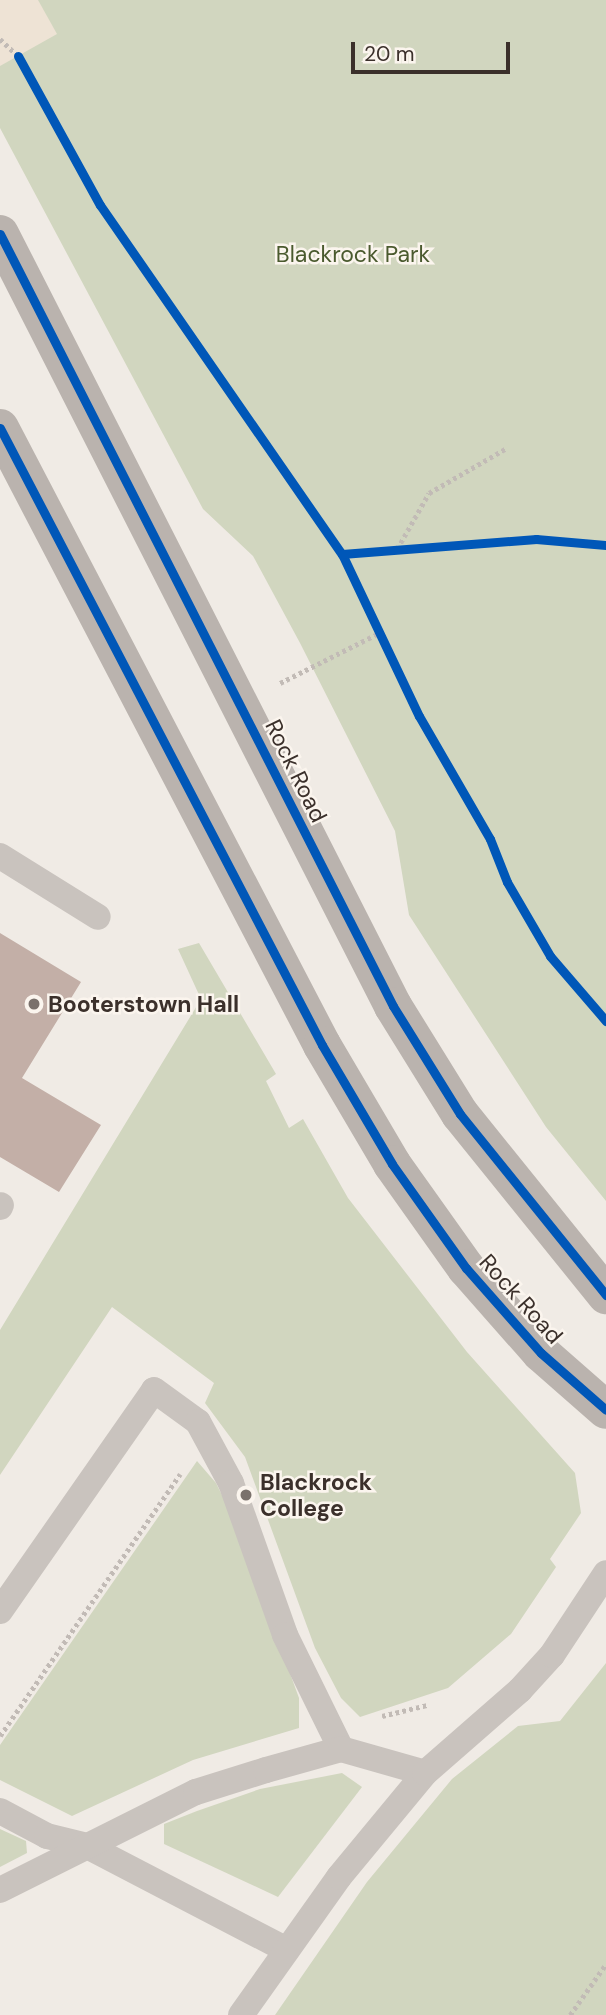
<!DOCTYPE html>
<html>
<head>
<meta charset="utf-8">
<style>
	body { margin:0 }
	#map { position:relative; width:606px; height:2015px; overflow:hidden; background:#f0ebe5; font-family:"DM Sans",sans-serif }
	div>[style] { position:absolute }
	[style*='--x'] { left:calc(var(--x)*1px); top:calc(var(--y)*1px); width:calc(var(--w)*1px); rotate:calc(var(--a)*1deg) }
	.green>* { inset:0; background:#d1d6bf }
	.plaza>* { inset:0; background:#eee3d5 }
	.building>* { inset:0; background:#c3afa7 }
	.path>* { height:4.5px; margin-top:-2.25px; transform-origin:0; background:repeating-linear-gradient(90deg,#c2bbb6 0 3.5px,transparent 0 7px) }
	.service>* { height:26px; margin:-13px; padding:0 13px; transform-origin:13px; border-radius:13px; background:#c9c3be }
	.secondary>* { height:38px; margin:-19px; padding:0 19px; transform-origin:19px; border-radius:19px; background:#bab3ae }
	.cycleway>* { height:9px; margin:-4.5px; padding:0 4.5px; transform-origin:4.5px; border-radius:4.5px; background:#0057b8 }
	.dots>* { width:19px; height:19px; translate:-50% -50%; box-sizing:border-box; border:4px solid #fbf5ee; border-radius:50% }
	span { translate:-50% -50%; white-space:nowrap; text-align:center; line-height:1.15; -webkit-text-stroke:5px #fbf5ee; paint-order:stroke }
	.park-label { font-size:23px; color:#4a5a2e }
	.street-label { font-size:23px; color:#3b302b }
	.poi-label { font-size:23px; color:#3b302b; font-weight:700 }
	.left { translate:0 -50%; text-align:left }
	.scale { position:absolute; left:351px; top:42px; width:159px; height:32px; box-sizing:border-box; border:4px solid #3b302b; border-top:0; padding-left:9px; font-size:21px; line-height:24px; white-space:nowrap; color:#3b302b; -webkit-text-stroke:5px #fbf5ee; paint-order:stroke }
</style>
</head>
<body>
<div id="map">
	<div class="green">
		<i style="clip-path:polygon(0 0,606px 0,606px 1201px,546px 1127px,409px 915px,395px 831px,300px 643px,253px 556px,203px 509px,0 128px)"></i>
		<i style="clip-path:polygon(199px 943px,276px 1074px,266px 1081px,289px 1128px,303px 1119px,348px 1198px,467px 1352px,575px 1473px,581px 1513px,550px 1559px,556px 1567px,511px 1634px,448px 1688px,360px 1717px,341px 1698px,315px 1648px,245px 1457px,205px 1403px,214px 1383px,112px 1307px,0 1475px,0 1330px,201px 999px,178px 949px)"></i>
		<i style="clip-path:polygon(197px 1461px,216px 1483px,232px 1515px,299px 1698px,299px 1728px,193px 1760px,72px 1816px,0 1780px,0 1745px)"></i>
		<i style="clip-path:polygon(606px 1663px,606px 2015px,275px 2015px,367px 1882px,452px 1779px,518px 1726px,560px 1721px)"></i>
		<i style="clip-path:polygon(342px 1773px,362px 1787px,278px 1897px,164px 1844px,164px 1824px,197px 1811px,260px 1789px)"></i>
		<i style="clip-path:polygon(0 1829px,26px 1841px,27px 1853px,0 1867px)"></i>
	</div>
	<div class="plaza">
		<i style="clip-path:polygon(0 0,38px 0,57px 34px,0 66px)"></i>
	</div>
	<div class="building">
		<i style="clip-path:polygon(0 933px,81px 982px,22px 1078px,101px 1125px,59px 1192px,0 1157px)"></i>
	</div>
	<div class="path">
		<i style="--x:0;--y:39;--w:25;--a:43"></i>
		<i style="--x:397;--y:549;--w:64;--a:-60.3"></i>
		<i style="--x:429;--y:493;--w:88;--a:-30.1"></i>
		<i style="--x:342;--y:554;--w:195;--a:-4.4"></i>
		<i style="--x:536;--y:539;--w:70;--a:4.9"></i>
		<i style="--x:280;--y:683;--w:111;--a:-26.8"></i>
		<i style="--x:382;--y:1716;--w:46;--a:-13.7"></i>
		<i style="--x:0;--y:1736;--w:318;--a:-55.5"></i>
		<i style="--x:570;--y:2015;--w:62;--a:-54.8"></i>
	</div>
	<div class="service">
		<i style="--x:0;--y:856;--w:115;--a:31.9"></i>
		<i style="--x:0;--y:1207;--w:2;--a:-63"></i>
		<i style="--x:0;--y:1611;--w:269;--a:-55.1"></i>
		<i style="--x:154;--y:1390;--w:54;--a:36"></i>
		<i style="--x:198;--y:1422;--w:69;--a:61.6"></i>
		<i style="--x:231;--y:1483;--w:161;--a:70.4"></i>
		<i style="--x:285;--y:1635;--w:127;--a:63.8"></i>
		<i style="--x:0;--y:1811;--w:53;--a:28"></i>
		<i style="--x:47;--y:1836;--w:41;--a:14"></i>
		<i style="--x:87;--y:1846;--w:225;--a:27.5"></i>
		<i style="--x:0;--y:1890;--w:219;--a:-26.6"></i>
		<i style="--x:196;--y:1792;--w:73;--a:-17.4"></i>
		<i style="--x:266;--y:1770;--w:78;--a:-15.6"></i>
		<i style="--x:341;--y:1749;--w:87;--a:15.9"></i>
		<i style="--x:241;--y:2015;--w:169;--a:-54.6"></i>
		<i style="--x:339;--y:1877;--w:135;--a:-50.4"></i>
		<i style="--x:425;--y:1773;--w:126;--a:-41.1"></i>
		<i style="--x:520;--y:1690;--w:47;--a:-47.6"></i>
		<i style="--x:552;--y:1655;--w:98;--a:-56.6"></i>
	</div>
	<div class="secondary">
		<i style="--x:0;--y:234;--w:866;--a:63.02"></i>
		<i style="--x:393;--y:1006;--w:127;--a:58.2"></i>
		<i style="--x:460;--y:1114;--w:233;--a:51.1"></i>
		<i style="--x:0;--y:428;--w:696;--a:62.44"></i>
		<i style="--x:322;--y:1045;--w:138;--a:59.5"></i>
		<i style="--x:392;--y:1164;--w:128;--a:54.6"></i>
		<i style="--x:466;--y:1268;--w:113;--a:48.6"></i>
		<i style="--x:541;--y:1353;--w:86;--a:41.2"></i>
	</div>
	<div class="cycleway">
		<i style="--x:18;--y:56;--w:170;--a:61.2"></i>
		<i style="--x:100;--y:205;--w:425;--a:55.3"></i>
		<i style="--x:342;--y:554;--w:179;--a:64.6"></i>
		<i style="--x:419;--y:716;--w:142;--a:60"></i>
		<i style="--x:490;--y:839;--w:46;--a:68.4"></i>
		<i style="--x:507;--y:882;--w:86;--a:59.8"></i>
		<i style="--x:550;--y:956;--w:86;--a:49.3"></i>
		<i style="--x:0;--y:234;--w:866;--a:63.02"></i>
		<i style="--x:393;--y:1006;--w:127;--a:58.2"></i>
		<i style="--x:460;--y:1114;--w:233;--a:51.1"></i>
		<i style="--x:0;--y:428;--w:696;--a:62.44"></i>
		<i style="--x:322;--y:1045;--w:138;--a:59.5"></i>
		<i style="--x:392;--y:1164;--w:128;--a:54.6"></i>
		<i style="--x:466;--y:1268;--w:113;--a:48.6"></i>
		<i style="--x:541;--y:1353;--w:86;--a:41.2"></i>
		<i style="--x:342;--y:554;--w:195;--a:-4.4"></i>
		<i style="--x:536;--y:539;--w:70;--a:4.9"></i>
	</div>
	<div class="dots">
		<i style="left:34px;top:1004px;background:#7a716c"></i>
		<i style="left:246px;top:1495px;background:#7a716c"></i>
	</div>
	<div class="park-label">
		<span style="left:353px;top:254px">Blackrock Park</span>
	</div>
	<div class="street-label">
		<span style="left:296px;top:771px;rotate:64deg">Rock Road</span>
		<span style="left:521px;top:1299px;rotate:48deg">Rock Road</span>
	</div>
	<div class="poi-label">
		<span class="left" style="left:48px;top:1004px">Booterstown Hall</span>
		<span class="left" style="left:260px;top:1495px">Blackrock<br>College</span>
	</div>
	<div class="scale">20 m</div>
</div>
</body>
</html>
